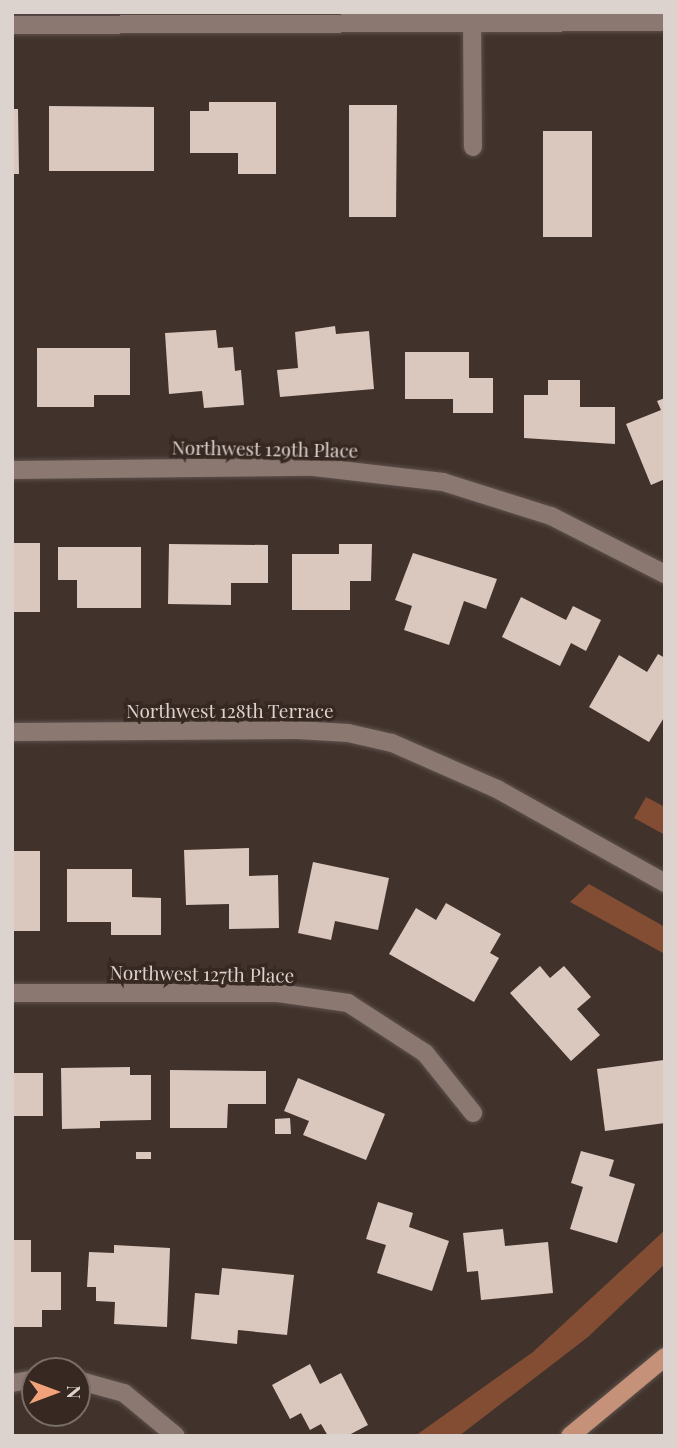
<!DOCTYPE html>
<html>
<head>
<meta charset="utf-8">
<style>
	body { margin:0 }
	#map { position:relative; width:677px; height:1448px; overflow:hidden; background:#41332c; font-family:"Playfair Display",serif }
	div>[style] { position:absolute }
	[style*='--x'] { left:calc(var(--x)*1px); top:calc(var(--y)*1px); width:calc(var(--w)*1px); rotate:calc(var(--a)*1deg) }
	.green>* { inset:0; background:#824d33 }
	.building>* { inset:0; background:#dac7be }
	.roads { filter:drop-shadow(0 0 2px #5e514c) drop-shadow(0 0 2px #5e514c) }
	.minor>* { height:18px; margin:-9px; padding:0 9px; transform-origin:9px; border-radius:9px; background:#8b7971 }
	.major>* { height:18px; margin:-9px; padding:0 9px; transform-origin:9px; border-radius:9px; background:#c59178 }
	span { translate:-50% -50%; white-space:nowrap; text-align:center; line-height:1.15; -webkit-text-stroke:7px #372922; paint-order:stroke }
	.street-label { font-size:19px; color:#dcd2ce }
	.frame { position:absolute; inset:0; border:14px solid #dcd2ce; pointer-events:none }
	.north { position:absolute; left:21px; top:1357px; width:70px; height:70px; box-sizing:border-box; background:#372922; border:2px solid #796d67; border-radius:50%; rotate:90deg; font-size:19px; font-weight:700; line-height:28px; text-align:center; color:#dcd2ce }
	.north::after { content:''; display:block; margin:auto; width:24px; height:32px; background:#f1a27b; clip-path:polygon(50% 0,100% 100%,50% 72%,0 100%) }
</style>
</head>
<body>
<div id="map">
	<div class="green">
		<i style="clip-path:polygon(646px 797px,665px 807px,665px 835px,634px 818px)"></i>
		<i style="clip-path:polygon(589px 884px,665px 927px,665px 954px,570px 902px)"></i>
		<i style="clip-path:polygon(665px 1230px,665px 1264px,588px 1337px,459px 1436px,415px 1436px,533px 1352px)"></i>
	</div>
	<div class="building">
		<i style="clip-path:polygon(209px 102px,276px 102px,276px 174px,238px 174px,238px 153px,190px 153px,190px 111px,209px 111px)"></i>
		<i style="clip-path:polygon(349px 105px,397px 105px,396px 217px,349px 217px)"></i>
		<i style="clip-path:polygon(49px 106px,154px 107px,154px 171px,49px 171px)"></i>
		<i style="clip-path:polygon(12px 109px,18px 109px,19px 174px,12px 174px)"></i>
		<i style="clip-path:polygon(543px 131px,592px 131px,592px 237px,543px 237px)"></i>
		<i style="clip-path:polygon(335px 326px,336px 334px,369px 331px,374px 389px,280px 397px,277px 370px,298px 368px,295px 332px)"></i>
		<i style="clip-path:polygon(216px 330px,218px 348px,233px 347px,235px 371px,241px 370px,244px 405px,204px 408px,202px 391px,169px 394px,165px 333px)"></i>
		<i style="clip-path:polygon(37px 348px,130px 348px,130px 395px,94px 395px,94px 407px,37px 407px)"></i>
		<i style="clip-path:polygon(405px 352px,469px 352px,469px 378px,493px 378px,493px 413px,453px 413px,453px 399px,405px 399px)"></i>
		<i style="clip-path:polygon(548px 380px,580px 380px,580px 407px,615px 407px,615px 444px,524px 438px,524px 395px,548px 395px)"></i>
		<i style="clip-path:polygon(665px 398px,665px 479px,651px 485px,626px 424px,661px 410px,657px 401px)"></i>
		<i style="clip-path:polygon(12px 543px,40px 543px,40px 612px,12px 612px)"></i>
		<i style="clip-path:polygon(169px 544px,268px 545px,268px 583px,231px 583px,231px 605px,168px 604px)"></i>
		<i style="clip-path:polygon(339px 544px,372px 544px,371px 581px,350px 581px,350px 610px,292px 610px,292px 554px,339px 554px)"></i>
		<i style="clip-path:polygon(58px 547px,141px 547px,141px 608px,77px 608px,77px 580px,58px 580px)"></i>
		<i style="clip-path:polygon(413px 553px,497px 579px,486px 609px,464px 601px,449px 645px,404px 630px,412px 606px,395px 600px)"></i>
		<i style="clip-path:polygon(521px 597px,566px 620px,573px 606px,601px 620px,586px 651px,571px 643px,560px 666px,502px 637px)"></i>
		<i style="clip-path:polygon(658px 654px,665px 658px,665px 716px,649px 742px,589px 707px,619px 655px,647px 672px)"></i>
		<i style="clip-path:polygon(249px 848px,249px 876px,278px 875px,279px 928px,229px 929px,229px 904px,186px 905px,184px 850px)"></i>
		<i style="clip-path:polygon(12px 851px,40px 851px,40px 931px,12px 931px)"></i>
		<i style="clip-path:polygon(313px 862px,389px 878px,378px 930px,335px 921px,331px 940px,298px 933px)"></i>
		<i style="clip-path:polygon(67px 869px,132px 869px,132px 897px,161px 898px,161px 935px,111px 935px,111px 922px,67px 922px)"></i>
		<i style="clip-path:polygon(446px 903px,501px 934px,490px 953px,499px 958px,474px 1002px,389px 954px,416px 908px,436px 920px)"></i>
		<i style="clip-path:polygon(540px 966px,550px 978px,564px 966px,591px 997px,577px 1009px,600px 1035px,571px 1061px,510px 993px)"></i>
		<i style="clip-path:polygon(664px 1060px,665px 1123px,605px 1131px,597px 1069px)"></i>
		<i style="clip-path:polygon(130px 1067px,130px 1075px,151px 1075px,151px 1120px,100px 1121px,100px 1128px,62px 1129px,61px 1068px)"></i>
		<i style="clip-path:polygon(170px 1070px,266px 1071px,266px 1104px,228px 1104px,227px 1128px,170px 1128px)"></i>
		<i style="clip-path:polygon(12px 1073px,43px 1073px,43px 1116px,12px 1116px)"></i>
		<i style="clip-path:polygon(298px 1078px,385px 1114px,366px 1160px,303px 1135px,309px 1121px,284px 1111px)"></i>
		<i style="clip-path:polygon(290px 1118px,291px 1134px,275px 1134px,275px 1119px)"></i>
		<i style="clip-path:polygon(581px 1151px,614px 1160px,609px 1176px,635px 1184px,617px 1243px,570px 1229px,583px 1187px,571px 1183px)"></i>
		<i style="clip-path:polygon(136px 1152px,151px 1152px,151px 1159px,136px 1159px)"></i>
		<i style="clip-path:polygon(378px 1202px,413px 1213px,409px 1227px,449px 1241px,432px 1291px,377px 1273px,386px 1245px,366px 1239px)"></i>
		<i style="clip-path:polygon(503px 1229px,505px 1246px,548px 1242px,553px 1293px,481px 1300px,478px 1271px,467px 1272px,463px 1233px)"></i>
		<i style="clip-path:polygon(12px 1240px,31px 1240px,31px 1272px,61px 1272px,61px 1310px,42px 1310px,42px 1327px,12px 1327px)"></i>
		<i style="clip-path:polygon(114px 1245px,170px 1248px,167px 1327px,114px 1324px,115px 1302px,96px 1301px,96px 1287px,87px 1287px,89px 1252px,114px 1253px)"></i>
		<i style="clip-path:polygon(222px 1268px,294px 1275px,287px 1335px,238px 1330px,237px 1344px,191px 1339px,195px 1293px,219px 1295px)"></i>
		<i style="clip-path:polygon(310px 1364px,320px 1384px,341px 1373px,368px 1425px,347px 1436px,328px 1436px,321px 1424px,310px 1430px,301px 1413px,290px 1419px,272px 1385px)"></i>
	</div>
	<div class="roads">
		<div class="minor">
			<i style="--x:472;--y:12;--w:135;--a:89.6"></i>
			<i style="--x:12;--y:25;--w:649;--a:-0.26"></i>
			<i style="--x:12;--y:470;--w:302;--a:-0.6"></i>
			<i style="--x:314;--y:467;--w:130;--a:6.6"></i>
			<i style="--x:443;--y:482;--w:113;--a:17.5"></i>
			<i style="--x:551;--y:516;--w:128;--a:27"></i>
			<i style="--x:12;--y:732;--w:285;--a:-0.4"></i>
			<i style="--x:297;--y:730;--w:51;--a:3.4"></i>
			<i style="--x:348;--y:733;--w:45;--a:12.8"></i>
			<i style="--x:392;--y:743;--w:115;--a:23.7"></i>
			<i style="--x:497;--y:789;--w:193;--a:29.2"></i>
			<i style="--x:12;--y:993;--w:266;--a:0"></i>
			<i style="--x:278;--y:993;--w:71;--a:8.1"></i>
			<i style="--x:348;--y:1003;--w:92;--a:33"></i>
			<i style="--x:425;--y:1053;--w:77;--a:51.3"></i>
			<i style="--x:77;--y:1380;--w:49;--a:15.5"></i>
			<i style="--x:124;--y:1393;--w:67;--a:39.6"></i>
			<i style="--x:12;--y:1383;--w:23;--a:-10"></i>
		</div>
		<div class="major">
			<i style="--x:570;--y:1436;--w:124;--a:-39.7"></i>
		</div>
	</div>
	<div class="street-label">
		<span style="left:265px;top:449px;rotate:1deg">Northwest 129th Place</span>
		<span style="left:230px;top:711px">Northwest 128th Terrace</span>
		<span style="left:202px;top:974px;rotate:1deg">Northwest 127th Place</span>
	</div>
	<div class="frame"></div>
	<div class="north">N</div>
</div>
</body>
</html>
